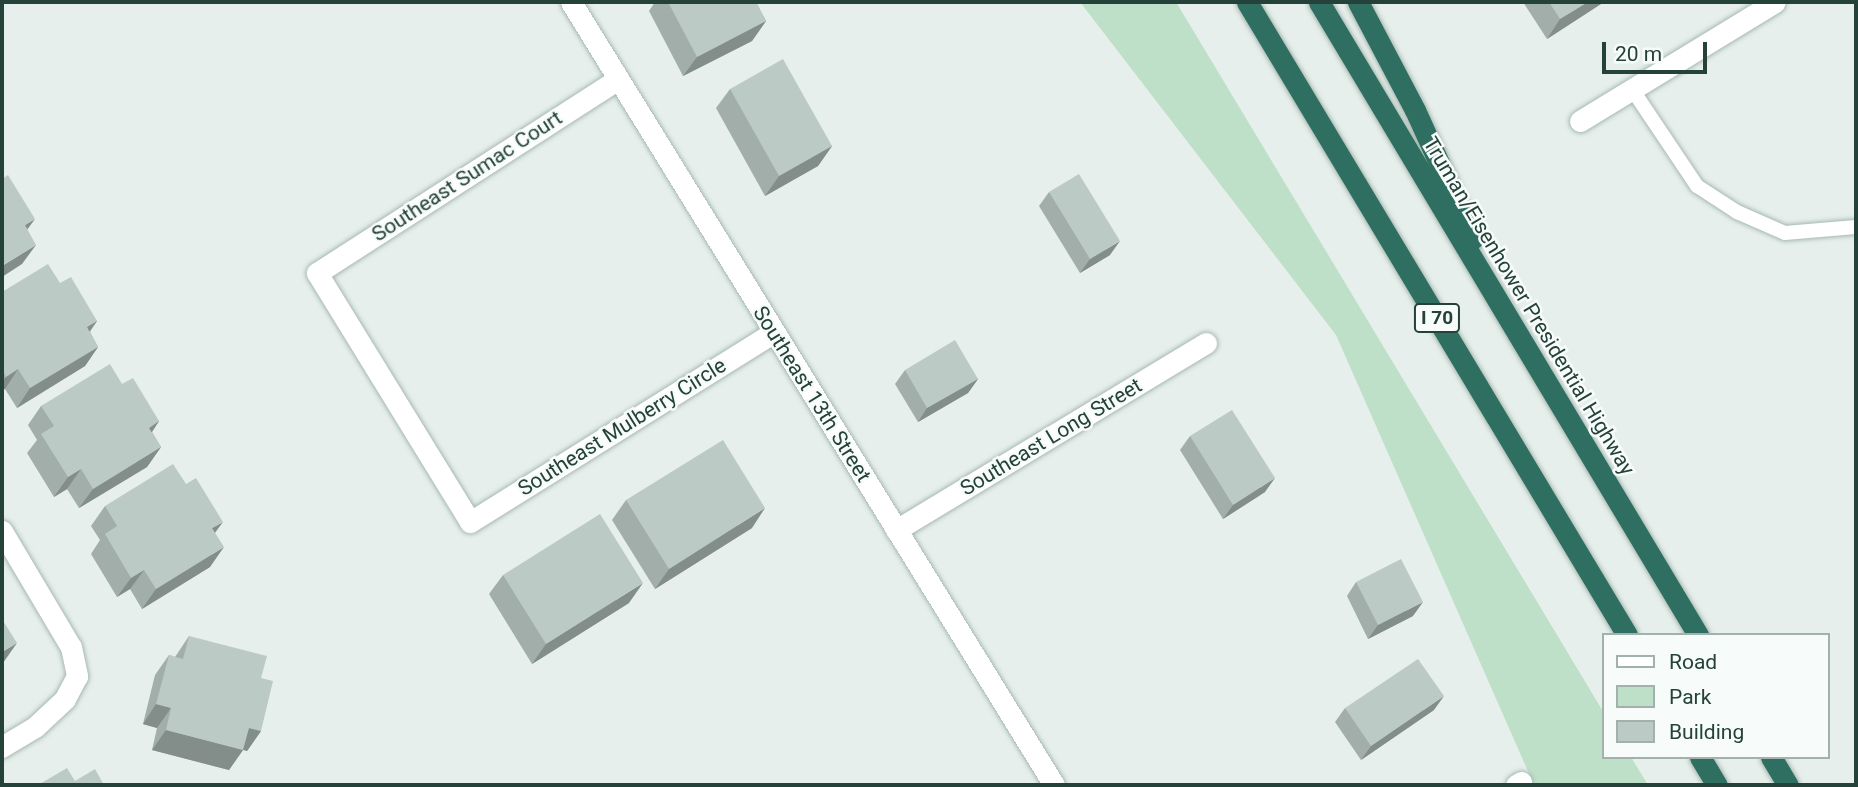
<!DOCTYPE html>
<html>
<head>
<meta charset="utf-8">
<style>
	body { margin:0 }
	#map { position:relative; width:1858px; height:787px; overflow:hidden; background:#e6efeb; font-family:Roboto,sans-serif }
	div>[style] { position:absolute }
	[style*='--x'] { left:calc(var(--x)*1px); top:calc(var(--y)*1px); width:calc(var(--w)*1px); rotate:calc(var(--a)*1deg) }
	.green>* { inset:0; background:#bfe0c8 }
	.roads { filter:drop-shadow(0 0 2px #a8b8b2) drop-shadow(0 0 2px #a8b8b2) }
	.service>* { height:14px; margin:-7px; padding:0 7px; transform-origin:7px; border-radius:7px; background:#fff }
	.minor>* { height:21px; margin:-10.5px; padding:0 10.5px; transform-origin:10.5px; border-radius:10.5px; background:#fff }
	.motorway>* { height:21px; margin:-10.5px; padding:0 10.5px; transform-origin:10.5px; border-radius:10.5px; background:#2f6f62 }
	.wall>* { inset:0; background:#a1aea9 }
	.shaded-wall>* { inset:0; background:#838d89 }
	.building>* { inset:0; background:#bbcac4 }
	span { translate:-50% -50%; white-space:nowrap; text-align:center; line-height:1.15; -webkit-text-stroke:5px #f7fbf9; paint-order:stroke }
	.shield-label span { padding:2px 5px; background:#f7fbf9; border:2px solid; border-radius:5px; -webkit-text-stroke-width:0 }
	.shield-label { font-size:19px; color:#24423a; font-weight:700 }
	.street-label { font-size:21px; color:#24423a }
	.frame { position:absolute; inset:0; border:4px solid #24423a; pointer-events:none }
	.legend { position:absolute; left:1602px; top:633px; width:228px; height:126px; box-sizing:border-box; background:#f7fbf9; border:2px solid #a3b1ad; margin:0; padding:9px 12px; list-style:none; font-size:21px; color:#24423a }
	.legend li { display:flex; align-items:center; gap:14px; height:35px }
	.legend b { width:35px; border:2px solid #a3b1ad }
	.scale { position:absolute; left:1602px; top:42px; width:105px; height:32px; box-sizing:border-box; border:4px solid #24423a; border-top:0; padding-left:9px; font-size:21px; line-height:24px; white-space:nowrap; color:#24423a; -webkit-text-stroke:5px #f7fbf9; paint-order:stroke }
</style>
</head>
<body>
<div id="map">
	<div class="green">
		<i style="clip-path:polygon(1080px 2px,1176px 2px,1604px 713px,1604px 757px,1631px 757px,1648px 785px,1534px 785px,1336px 335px)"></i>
	</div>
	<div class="roads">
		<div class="service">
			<i style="--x:1632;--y:89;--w:117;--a:56.2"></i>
			<i style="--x:1697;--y:186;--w:48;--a:33"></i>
			<i style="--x:1737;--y:212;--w:52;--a:23.6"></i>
			<i style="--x:1785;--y:233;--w:71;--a:-4.8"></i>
		</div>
		<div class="minor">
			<i style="--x:571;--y:2;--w:920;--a:58.33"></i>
			<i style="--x:618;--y:79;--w:358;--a:147.2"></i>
			<i style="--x:317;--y:273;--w:292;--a:58.4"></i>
			<i style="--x:470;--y:522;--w:358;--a:-32"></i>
			<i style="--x:1580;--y:121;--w:228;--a:-31.4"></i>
			<i style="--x:896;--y:530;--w:362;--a:-31.1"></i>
			<i style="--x:2;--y:531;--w:135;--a:59.3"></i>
			<i style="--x:71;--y:647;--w:30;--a:78"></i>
			<i style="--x:77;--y:676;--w:26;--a:118"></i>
			<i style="--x:65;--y:699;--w:41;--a:137"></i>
			<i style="--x:35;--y:727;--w:39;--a:149"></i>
			<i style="--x:1516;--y:785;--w:6;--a:-31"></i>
		</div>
		<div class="motorway">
			<i style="--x:1247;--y:2;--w:738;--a:59.02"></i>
			<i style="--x:1319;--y:2;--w:738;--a:59.09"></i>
			<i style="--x:1358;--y:2;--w:122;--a:62.2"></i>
			<i style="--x:1415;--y:110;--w:141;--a:65.6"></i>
			<i style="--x:1700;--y:757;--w:33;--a:59"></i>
			<i style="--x:1771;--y:757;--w:33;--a:59"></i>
		</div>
	</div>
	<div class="wall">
		<i style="clip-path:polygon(655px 2px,756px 2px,766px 21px,752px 41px,683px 76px,649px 11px)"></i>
		<i style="clip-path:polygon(1523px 2px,1604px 2px,1547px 39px)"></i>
		<i style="clip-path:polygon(730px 89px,832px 146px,818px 166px,765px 196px,716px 108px)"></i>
		<i style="clip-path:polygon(1049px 192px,1110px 255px,1080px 273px,1039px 206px)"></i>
		<i style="clip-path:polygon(60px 283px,97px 321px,90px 332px,98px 347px,85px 366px,17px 408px,5px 389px,2px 390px,2px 292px)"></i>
		<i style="clip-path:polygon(905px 370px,978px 379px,968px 393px,918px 422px,895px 384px)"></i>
		<i style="clip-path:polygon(122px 384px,159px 421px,152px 432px,161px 447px,147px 467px,79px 508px,67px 489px,54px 497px,27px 453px,37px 440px,28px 425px,41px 406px)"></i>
		<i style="clip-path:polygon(1190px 436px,1265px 492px,1223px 519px,1180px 450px)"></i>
		<i style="clip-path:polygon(626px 500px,752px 528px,655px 589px,612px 520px)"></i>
		<i style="clip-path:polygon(105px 506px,215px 532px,210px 567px,142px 609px,130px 589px,117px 597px,91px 554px,100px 540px,91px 526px)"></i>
		<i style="clip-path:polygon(503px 575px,629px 603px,532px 664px,489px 594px)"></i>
		<i style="clip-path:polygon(1356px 582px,1413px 616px,1368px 639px,1347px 596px)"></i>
		<i style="clip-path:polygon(189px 636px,261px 678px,261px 731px,247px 751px,243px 750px,229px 770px,152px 750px,157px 728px,143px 724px,155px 675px,169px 655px,175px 657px)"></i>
		<i style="clip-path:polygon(1345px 708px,1434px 710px,1361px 760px,1335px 722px)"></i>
	</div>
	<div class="shaded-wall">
		<i style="clip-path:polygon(1588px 2px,1604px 2px,1547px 39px,1560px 19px)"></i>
		<i style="clip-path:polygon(766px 21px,752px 41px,683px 76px,697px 57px)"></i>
		<i style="clip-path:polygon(832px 146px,818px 166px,765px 196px,779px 176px)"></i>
		<i style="clip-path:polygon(35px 219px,21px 238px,25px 225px)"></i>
		<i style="clip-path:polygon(1120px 241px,1110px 255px,1080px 273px,1090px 259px)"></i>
		<i style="clip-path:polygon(36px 245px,22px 264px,2px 277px,2px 266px)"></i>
		<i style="clip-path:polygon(97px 321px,83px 340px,87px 327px)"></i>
		<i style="clip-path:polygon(98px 347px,85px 366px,17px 408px,30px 388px)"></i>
		<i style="clip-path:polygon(18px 369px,5px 389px,2px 390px,2px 382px,6px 377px)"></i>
		<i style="clip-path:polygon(978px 379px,968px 393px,918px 422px,927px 408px)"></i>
		<i style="clip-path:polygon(159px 421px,146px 441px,149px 428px)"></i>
		<i style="clip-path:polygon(161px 447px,147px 467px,79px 508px,93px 489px)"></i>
		<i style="clip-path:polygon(81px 469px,67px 489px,54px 497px,68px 477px)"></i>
		<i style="clip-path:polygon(1275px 478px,1265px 492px,1223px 519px,1233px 505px)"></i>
		<i style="clip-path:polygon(765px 508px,752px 528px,655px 589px,669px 569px)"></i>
		<i style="clip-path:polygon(223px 522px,209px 541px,212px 528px)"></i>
		<i style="clip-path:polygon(224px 547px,210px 567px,142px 609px,156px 589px)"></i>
		<i style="clip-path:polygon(144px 570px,130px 589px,117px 597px,131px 578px)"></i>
		<i style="clip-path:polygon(643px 583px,629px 603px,532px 664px,546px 644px)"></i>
		<i style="clip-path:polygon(1423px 602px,1413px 616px,1368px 639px,1378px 625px)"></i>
		<i style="clip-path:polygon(17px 643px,3px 663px,2px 663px,2px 652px)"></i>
		<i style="clip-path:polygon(1444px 696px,1434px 710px,1361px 760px,1371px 746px)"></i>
		<i style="clip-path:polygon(156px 704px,171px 708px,157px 728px,143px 724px)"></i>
		<i style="clip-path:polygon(249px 728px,261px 731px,247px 751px,235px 747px)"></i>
		<i style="clip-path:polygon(166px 730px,243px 750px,229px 770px,152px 750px)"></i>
	</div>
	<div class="building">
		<i style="clip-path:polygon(668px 2px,756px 2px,766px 21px,697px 57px)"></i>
		<i style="clip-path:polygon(1549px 2px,1588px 2px,1560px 19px)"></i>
		<i style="clip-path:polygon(783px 59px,832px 146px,779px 176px,730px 89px)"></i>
		<i style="clip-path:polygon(1079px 174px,1120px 241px,1090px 259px,1049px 192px)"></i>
		<i style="clip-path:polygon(8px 175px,35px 219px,25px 225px,36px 245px,2px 266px,2px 179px)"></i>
		<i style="clip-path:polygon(48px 264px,60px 283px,71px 277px,97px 321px,87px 327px,98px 347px,30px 388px,18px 369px,6px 377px,2px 370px,2px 292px)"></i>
		<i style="clip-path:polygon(955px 340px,978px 379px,927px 408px,905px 370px)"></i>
		<i style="clip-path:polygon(110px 364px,122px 384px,133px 378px,159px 421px,149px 428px,161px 447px,93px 489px,81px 469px,68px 477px,41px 434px,54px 426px,41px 406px)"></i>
		<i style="clip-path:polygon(1232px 410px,1275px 478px,1233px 505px,1190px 436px)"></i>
		<i style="clip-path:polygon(723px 440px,765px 508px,669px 569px,626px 500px)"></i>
		<i style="clip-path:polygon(173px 464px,186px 484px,196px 478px,223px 522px,212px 528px,224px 547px,156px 589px,144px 570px,131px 578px,105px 534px,117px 526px,105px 506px)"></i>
		<i style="clip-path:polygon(600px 514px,643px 583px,546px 644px,503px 575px)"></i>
		<i style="clip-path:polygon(1401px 559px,1423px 602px,1378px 625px,1356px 582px)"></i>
		<i style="clip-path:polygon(2px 619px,17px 643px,2px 652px)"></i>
		<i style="clip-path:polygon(189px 636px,267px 656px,261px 678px,273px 681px,261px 731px,249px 728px,243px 750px,166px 730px,171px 708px,156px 704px,169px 655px,183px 659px)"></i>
		<i style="clip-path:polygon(1418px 659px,1444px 696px,1371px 746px,1345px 708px)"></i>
		<i style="clip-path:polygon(67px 768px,75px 781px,95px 769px,104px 785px,38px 785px)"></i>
	</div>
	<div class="shield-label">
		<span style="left:1437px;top:318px">I 70</span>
	</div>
	<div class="street-label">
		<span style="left:467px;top:176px;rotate:-33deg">Southeast Sumac Court</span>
		<span style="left:1529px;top:306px;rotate:59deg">Truman/Eisenhower Presidential Highway</span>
		<span style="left:812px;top:394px;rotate:58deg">Southeast 13th Street</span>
		<span style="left:622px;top:427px;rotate:-32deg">Southeast Mulberry Circle</span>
		<span style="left:1051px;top:437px;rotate:-31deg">Southeast Long Street</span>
	</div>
	<div class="frame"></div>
	<ul class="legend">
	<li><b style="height:9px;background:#fff"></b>Road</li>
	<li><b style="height:19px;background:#bfe0c8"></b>Park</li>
	<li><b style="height:19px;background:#bbcac4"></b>Building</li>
	</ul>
	<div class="scale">20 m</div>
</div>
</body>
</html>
